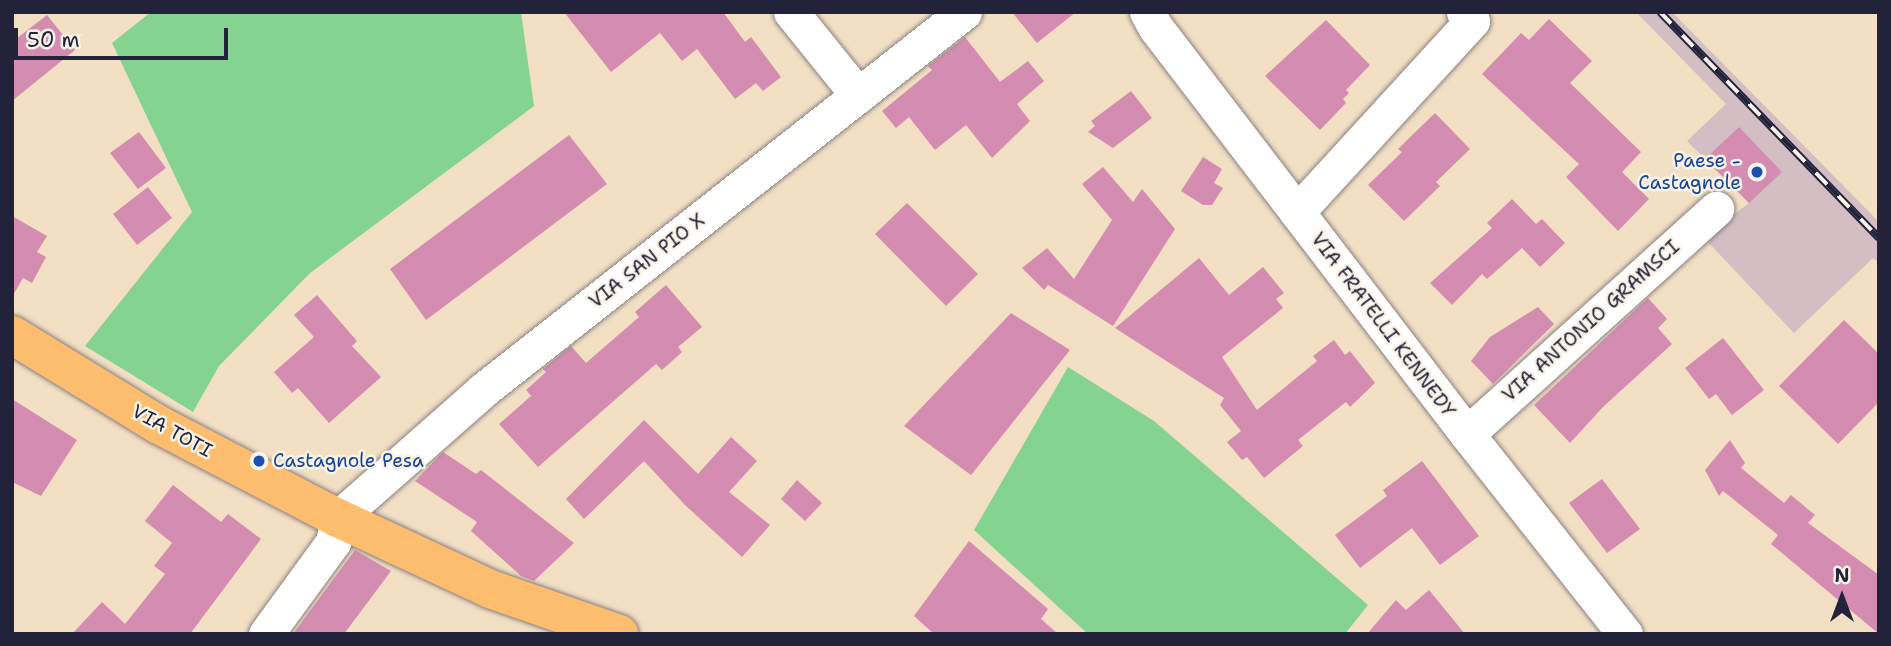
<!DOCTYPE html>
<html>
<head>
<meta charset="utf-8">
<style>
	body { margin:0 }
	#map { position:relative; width:1891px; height:646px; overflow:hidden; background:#f2dfc4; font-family:"Shantell Sans",sans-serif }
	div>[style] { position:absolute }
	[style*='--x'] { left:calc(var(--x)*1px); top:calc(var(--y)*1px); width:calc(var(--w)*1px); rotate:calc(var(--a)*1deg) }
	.industrial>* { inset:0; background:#d2bec3 }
	.green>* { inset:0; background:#85d391 }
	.building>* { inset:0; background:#d48db1 }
	.roads { filter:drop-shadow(0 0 2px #8a8080) drop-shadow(0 0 2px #8a8080) }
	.minor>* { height:35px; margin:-17.5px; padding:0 17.5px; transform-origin:17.5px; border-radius:17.5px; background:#fff }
	.major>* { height:38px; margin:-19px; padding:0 19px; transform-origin:19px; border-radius:19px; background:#fcbd6f }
	.rail>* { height:8px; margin-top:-4px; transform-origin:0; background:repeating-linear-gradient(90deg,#f7f3e8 0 16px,#22223b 0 32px); box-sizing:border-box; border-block:2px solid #22223b }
	.dots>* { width:19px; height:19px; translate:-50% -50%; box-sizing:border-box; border:4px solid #f7f3e8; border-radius:50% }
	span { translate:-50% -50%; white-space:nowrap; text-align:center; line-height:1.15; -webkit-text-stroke:5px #f7f3e8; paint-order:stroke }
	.transit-label { font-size:19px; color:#164399 }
	.right { translate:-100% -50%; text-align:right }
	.left { translate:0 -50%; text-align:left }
	.street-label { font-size:19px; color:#22223b }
	.frame { position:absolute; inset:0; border:14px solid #22223b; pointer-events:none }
	.north { position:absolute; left:1807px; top:562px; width:70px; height:70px; -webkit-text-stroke:5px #f7f3e8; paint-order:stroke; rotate:0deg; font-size:19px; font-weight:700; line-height:28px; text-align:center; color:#22223b }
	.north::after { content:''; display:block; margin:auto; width:24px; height:32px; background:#22223b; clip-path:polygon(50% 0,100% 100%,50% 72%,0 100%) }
	.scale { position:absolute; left:14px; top:28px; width:214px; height:32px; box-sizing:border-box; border:4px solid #22223b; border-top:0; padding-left:9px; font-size:21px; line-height:24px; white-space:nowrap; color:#22223b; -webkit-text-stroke:5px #f7f3e8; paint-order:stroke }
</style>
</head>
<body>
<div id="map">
	<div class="industrial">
		<i style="clip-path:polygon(1636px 12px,1672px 12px,1879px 222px,1879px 263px,1873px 258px,1794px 333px,1704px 238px,1749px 203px,1687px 141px,1726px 104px)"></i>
	</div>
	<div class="green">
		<i style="clip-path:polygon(151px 12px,521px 12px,534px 106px,310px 273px,219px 366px,193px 412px,85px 346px,192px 212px,112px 43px)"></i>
		<i style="clip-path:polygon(1068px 367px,1154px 421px,1368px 605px,1345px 634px,1088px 634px,974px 530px)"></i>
	</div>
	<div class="building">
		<i style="clip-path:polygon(564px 12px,723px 12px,745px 42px,751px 37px,781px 77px,763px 91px,756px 83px,735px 99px,697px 49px,682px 61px,660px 33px,611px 72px)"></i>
		<i style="clip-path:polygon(1012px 12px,1076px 12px,1037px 43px)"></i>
		<i style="clip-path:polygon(47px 15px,75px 50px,12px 101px,12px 42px)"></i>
		<i style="clip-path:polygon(1549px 19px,1592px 61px,1570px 83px,1641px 152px,1622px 172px,1649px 199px,1618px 231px,1566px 177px,1579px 164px,1482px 74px,1521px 33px,1529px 40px)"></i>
		<i style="clip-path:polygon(1326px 20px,1370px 65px,1346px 90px,1349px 93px,1343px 99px,1346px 103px,1320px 130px,1265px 76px)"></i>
		<i style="clip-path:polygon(965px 37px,1000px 82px,1028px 61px,1044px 81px,1017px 104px,1030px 121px,992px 158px,966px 125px,935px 150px,909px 117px,896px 128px,882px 111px,932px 70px,928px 66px)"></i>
		<i style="clip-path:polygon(1131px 91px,1152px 118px,1113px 148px,1088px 132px,1095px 126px,1091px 121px)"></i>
		<i style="clip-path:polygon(1435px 113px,1470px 149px,1436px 182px,1440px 186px,1404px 221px,1368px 185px,1402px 152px,1398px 149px)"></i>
		<i style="clip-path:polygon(1739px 127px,1782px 172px,1749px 203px,1705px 159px)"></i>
		<i style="clip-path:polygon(139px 132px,166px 168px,138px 189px,110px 153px)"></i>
		<i style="clip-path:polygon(569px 135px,607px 184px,426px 320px,390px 269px)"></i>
		<i style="clip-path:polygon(1203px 157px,1222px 169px,1214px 183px,1223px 188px,1212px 205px,1203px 205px,1181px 191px)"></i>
		<i style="clip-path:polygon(1103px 167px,1133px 202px,1142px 189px,1175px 229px,1113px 326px,1048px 285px,1044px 290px,1022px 268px,1047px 248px,1074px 279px,1112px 220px,1082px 184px)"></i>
		<i style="clip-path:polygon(148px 187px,172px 218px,137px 245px,113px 214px)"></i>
		<i style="clip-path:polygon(1512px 199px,1536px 224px,1542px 219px,1565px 243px,1540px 267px,1522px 248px,1487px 279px,1482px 274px,1452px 305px,1430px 283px,1492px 228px,1487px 223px)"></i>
		<i style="clip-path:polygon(907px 203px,978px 274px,946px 306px,875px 234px)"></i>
		<i style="clip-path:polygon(12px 216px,47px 236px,37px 252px,46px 257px,32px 283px,23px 278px,12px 297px)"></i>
		<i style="clip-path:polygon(1199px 258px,1229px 295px,1263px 267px,1284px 293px,1276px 299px,1283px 308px,1222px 357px,1257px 410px,1317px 361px,1313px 356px,1334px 340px,1345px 355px,1350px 351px,1375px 383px,1350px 407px,1346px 402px,1298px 440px,1303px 446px,1264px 478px,1247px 457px,1242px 460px,1227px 442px,1241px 431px,1220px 405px,1224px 398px,1115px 328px)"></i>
		<i style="clip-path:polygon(666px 285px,702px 327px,678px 347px,682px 352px,662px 370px,656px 364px,538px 467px,499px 424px,531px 396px,526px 390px,546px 372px,543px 369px,571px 346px,586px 363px,639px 317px,635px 312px)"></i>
		<i style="clip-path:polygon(317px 295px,357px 341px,352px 346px,381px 377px,329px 423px,298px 388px,292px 393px,274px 372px,314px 337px,294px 315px)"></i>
		<i style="clip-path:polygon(1648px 298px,1667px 319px,1658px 328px,1672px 344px,1603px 407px,1570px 443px,1534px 405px)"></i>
		<i style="clip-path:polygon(1538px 307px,1554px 324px,1493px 384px,1471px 361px,1490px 337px)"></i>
		<i style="clip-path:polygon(1011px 313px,1070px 350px,971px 475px,904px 426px)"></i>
		<i style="clip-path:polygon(1844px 320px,1879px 354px,1879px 402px,1838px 444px,1779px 386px)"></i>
		<i style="clip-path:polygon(1723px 338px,1764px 390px,1732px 415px,1716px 394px,1709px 399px,1685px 368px)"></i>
		<i style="clip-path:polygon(12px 399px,77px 440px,41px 496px,12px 482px)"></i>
		<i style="clip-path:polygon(644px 420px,698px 474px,731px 437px,757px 461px,729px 492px,770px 525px,742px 557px,685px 505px,644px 461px,584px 519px,566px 499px)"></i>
		<i style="clip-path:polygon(1730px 440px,1745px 463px,1741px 468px,1784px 503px,1791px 495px,1815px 515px,1808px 523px,1879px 575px,1879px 634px,1771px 544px,1778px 535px,1723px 491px,1719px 496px,1705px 470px)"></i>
		<i style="clip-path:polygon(443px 452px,476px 474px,481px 470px,574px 543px,534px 581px,521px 576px,471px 531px,477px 522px,415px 481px)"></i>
		<i style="clip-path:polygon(1422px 461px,1479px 536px,1440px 565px,1412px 528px,1360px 568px,1335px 535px,1387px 496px,1383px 490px)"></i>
		<i style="clip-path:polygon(1602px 479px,1640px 529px,1607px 553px,1569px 503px)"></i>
		<i style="clip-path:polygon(797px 480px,822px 503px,805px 521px,781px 499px)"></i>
		<i style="clip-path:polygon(173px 485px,221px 522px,228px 514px,261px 539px,190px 634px,72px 634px,102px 602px,125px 624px,165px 574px,154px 566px,172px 543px,145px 521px)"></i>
		<i style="clip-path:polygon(969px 541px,1048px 609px,1041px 619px,1058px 634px,934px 634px,914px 616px)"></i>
		<i style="clip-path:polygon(355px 550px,391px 571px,344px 634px,293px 634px)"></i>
		<i style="clip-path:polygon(1429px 590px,1465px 634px,1367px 634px,1396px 600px,1406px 610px)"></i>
	</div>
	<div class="roads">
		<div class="minor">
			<i style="--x:791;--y:12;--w:107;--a:51.1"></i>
			<i style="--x:1147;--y:12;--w:18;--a:61"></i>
			<i style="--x:1156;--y:28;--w:511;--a:52.55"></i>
			<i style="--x:1467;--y:434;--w:255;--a:51.7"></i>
			<i style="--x:1297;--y:212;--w:259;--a:-47.5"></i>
			<i style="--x:1472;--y:21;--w:12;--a:-132"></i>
			<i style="--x:1467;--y:434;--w:336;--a:-42.1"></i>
			<i style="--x:266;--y:634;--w:114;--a:-53.9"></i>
			<i style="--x:333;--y:542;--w:25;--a:-78"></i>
			<i style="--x:338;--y:518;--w:193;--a:-41.4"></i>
			<i style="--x:483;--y:390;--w:612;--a:-38.16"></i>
		</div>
		<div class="major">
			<i style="--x:12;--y:335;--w:172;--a:31.5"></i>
			<i style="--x:159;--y:425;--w:202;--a:27.5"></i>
			<i style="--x:338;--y:518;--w:168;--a:25"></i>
			<i style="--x:490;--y:589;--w:137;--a:19.2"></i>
		</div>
	</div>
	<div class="rail">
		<i style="--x:1660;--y:12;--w:315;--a:45.9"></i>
	</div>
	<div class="dots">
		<i style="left:1757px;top:172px;background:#1a4fb4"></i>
		<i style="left:259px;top:461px;background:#1a4fb4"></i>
	</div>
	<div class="transit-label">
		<span class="right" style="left:1741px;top:172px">Paese -<br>Castagnole</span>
		<span class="left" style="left:273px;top:461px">Castagnole Pesa</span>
	</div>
	<div class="street-label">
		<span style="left:647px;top:261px;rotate:-38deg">VIA SAN PIO X</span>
		<span style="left:1591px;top:321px;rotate:-42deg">VIA ANTONIO GRAMSCI</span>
		<span style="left:1383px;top:325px;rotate:53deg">VIA FRATELLI KENNEDY</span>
		<span style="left:172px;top:431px;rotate:29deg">VIA TOTI</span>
	</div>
	<div class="frame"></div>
	<div class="north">N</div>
	<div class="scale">50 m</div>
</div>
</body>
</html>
